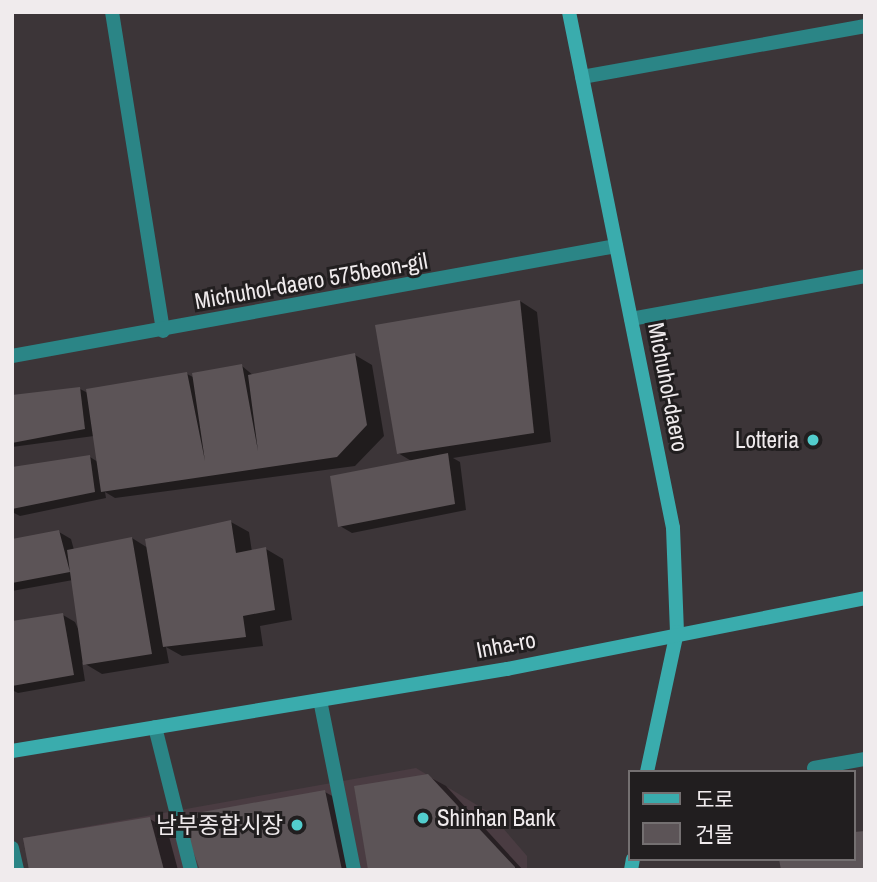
<!DOCTYPE html>
<html>
<head>
<meta charset="utf-8">
<style>
	body { margin:0 }
	#map { position:relative; width:877px; height:882px; overflow:hidden; background:#3c3538; font-family:"Archivo Narrow","Noto Sans KR",sans-serif }
	div>[style] { position:absolute }
	[style*='--x'] { left:calc(var(--x)*1px); top:calc(var(--y)*1px); width:calc(var(--w)*1px); rotate:calc(var(--a)*1deg) }
	.built>* { inset:0; background:#4a3c42 }
	.shadow>* { inset:0; background:#0007 }
	.building>* { inset:0; background:#5c5457 }
	.lane>* { height:14px; margin:-7px; padding:0 7px; transform-origin:7px; border-radius:7px; background:#2b8586 }
	.street>* { height:14px; margin:-7px; padding:0 7px; transform-origin:7px; border-radius:7px; background:#2b8586 }
	.secondary>* { height:14px; margin:-7px; padding:0 7px; transform-origin:7px; border-radius:7px; background:#3aacad }
	.dots>* { width:19px; height:19px; translate:-50% -50%; box-sizing:border-box; border:4px solid #211e1f; border-radius:50% }
	span { translate:-50% -50%; white-space:nowrap; text-align:center; line-height:1.15; -webkit-text-stroke:6px #211e1f; paint-order:stroke }
	.street-label { font-size:23px; color:#f0ebed }
	.poi-label { font-size:23px; color:#f0ebed }
	.right { translate:-100% -50%; text-align:right }
	.left { translate:0 -50%; text-align:left }
	.frame { position:absolute; inset:0; border:14px solid #f0ebed; pointer-events:none }
	.legend { position:absolute; left:628px; top:770px; width:228px; height:91px; box-sizing:border-box; background:#211e1f; border:2px solid #747071; margin:0; padding:9px 12px; list-style:none; font-size:21px; color:#f0ebed }
	.legend li { display:flex; align-items:center; gap:14px; height:35px }
	.legend b { width:35px; border:2px solid #747071 }
</style>
</head>
<body>
<div id="map">
	<div class="built">
		<i style="clip-path:polygon(416px 768px,490px 813px,527px 856px,527px 870px,29px 870px,23px 838px)"></i>
	</div>
	<div class="shadow">
		<i style="clip-path:polygon(520px 301px,537px 312px,551px 442px,453px 458px,460px 462px,466px 510px,352px 533px,340px 526px,413px 462px,398px 453px)"></i>
		<i style="clip-path:polygon(355px 355px,372px 365px,384px 436px,355px 466px,115px 498px,105px 492px,106px 498px,20px 516px,12px 512px,12px 469px,90px 457px,98px 462px,94px 436px,12px 447px,12px 396px,80px 389px,88px 393px,187px 374px,195px 378px,242px 366px,254px 376px)"></i>
		<i style="clip-path:polygon(231px 522px,249px 532px,252px 552px,266px 549px,283px 559px,292px 620px,260px 626px,263px 646px,182px 656px,166px 647px,169px 663px,102px 674px,82px 662px,85px 681px,18px 693px,12px 690px,12px 622px,63px 615px,75px 622px,81px 635px,73px 580px,12px 591px,12px 541px,59px 532px,71px 539px,74px 550px,132px 538px,148px 548px)"></i>
		<i style="clip-path:polygon(428px 776px,446px 786px,523px 870px,370px 870px)"></i>
		<i style="clip-path:polygon(325px 792px,343px 802px,357px 870px,202px 870px)"></i>
		<i style="clip-path:polygon(150px 819px,167px 829px,178px 870px,31px 870px)"></i>
	</div>
	<div class="building">
		<i style="clip-path:polygon(520px 300px,534px 433px,397px 454px,375px 325px)"></i>
		<i style="clip-path:polygon(355px 353px,367px 425px,337px 457px,101px 492px,86px 389px,187px 372px,205px 461px,192px 373px,242px 364px,258px 451px,248px 375px)"></i>
		<i style="clip-path:polygon(80px 387px,85px 429px,12px 443px,12px 395px)"></i>
		<i style="clip-path:polygon(448px 453px,455px 504px,338px 527px,330px 476px)"></i>
		<i style="clip-path:polygon(90px 455px,95px 492px,12px 509px,12px 467px)"></i>
		<i style="clip-path:polygon(231px 520px,236px 553px,266px 547px,275px 610px,243px 616px,246px 637px,163px 647px,145px 539px)"></i>
		<i style="clip-path:polygon(59px 530px,70px 572px,67px 550px,132px 537px,152px 654px,83px 665px,70px 572px,12px 583px,12px 539px)"></i>
		<i style="clip-path:polygon(63px 613px,74px 675px,12px 686px,12px 621px)"></i>
		<i style="clip-path:polygon(428px 774px,515px 867px,515px 870px,368px 870px,354px 786px)"></i>
		<i style="clip-path:polygon(325px 790px,342px 870px,200px 870px,180px 816px)"></i>
		<i style="clip-path:polygon(150px 817px,164px 870px,29px 870px,23px 838px)"></i>
		<i style="clip-path:polygon(865px 831px,865px 870px,781px 870px,779px 859px,854px 859px,854px 832px)"></i>
	</div>
	<div class="lane">
		<i style="--x:582;--y:77;--w:288;--a:-10.2"></i>
		<i style="--x:631;--y:319;--w:238;--a:-10.4"></i>
		<i style="--x:814;--y:768;--w:52;--a:-10"></i>
	</div>
	<div class="street">
		<i style="--x:112;--y:12;--w:323;--a:80.9"></i>
		<i style="--x:12;--y:356;--w:614;--a:-10.32"></i>
		<i style="--x:320;--y:700;--w:173;--a:78.7"></i>
		<i style="--x:155;--y:727;--w:147;--a:75.9"></i>
		<i style="--x:12;--y:848;--w:23;--a:77"></i>
	</div>
	<div class="secondary">
		<i style="--x:569;--y:12;--w:526;--a:78.6"></i>
		<i style="--x:673;--y:528;--w:104;--a:87.8"></i>
		<i style="--x:677;--y:632;--w:143;--a:102.1"></i>
		<i style="--x:12;--y:751;--w:502;--a:-9.41"></i>
		<i style="--x:507;--y:669;--w:365;--a:-11.2"></i>
		<i style="--x:631;--y:870;--w:11;--a:-80"></i>
	</div>
	<div class="dots">
		<i style="left:813px;top:440px;background:#52cdcd"></i>
		<i style="left:423px;top:818px;background:#52cdcd"></i>
		<i style="left:297px;top:825px;background:#52cdcd"></i>
	</div>
	<div class="street-label">
		<span style="left:311px;top:281px;rotate:-10deg">Michuhol-daero 575beon-gil</span>
		<span style="left:668px;top:387px;rotate:79deg">Michuhol-daero</span>
		<span style="left:506px;top:645px;rotate:-11deg">Inha-ro</span>
	</div>
	<div class="poi-label">
		<span class="right" style="left:799px;top:440px">Lotteria</span>
		<span class="left" style="left:437px;top:818px">Shinhan Bank</span>
		<span class="right" style="left:283px;top:825px">남부종합시장</span>
	</div>
	<div class="frame"></div>
	<ul class="legend">
	<li><b style="height:9px;background:#3aacad"></b>도로</li>
	<li><b style="height:19px;background:#5c5457"></b>건물</li>
	</ul>
</div>
</body>
</html>
